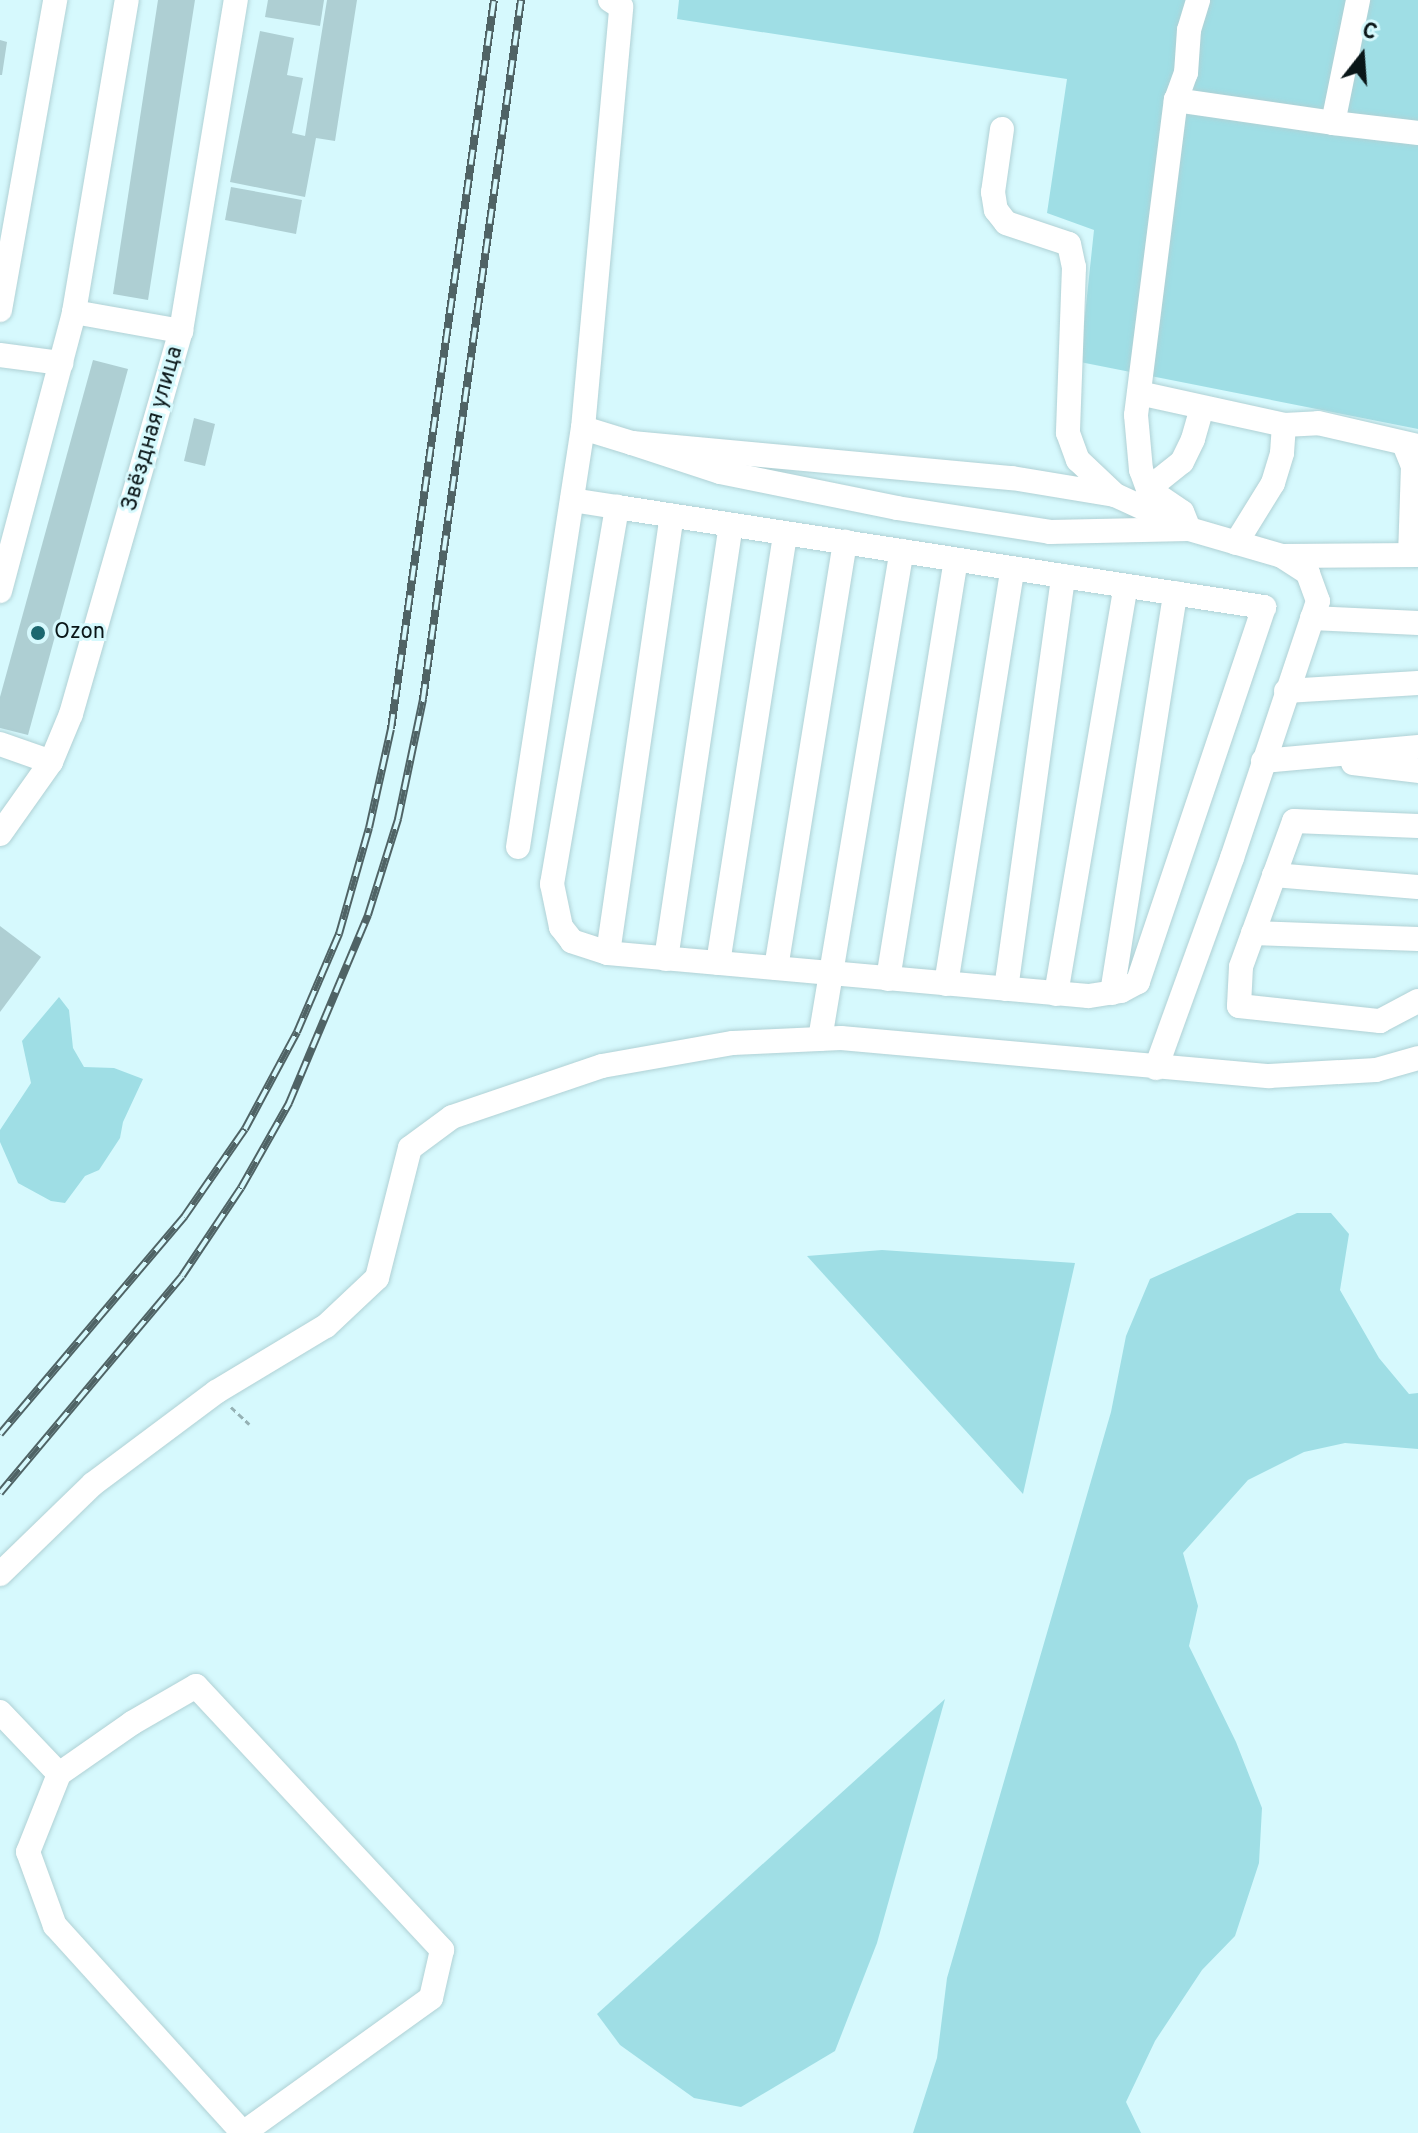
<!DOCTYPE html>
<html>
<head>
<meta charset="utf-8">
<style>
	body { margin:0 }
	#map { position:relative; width:1418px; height:2133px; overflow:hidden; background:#d6f9fd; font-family:Overpass,sans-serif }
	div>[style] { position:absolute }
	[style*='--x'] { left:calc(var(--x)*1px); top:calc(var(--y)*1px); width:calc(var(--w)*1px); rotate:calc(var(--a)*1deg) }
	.green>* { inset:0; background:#9fdee5 }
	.building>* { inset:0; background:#aecfd3 }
	.path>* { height:3px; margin-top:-1.5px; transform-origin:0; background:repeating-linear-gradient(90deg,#95b1b4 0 6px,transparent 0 10px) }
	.roads { filter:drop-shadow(0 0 2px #b0d1d5) drop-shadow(0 0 2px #b0d1d5) }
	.minor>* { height:24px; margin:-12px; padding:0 12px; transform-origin:12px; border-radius:12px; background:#fff }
	.rail>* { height:8px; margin-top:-4px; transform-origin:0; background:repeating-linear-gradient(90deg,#d6f9fd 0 15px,#4f6365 0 30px); box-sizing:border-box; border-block:2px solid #4f6365 }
	.dots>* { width:22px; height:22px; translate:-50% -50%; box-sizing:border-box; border:4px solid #d6f9fd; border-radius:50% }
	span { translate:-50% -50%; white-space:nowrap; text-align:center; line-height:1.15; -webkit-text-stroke:6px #d6f9fd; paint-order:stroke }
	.street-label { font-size:22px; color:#0a1618 }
	.poi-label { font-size:22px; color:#0a1618 }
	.left { translate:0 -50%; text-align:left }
	.north { position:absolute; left:1322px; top:16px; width:80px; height:80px; -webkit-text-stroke:6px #d6f9fd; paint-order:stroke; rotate:17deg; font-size:22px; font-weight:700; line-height:32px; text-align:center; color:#0a1618 }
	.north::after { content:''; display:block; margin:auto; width:28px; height:36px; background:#0a1618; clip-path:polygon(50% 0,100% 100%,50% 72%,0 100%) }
</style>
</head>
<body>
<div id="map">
	<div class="green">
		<i style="clip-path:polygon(679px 0,1418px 0,1418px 429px,1080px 362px,1094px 230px,1047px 213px,1067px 79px,677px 19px)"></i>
		<i style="clip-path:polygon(59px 997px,69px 1010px,73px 1048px,84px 1067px,114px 1068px,143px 1079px,123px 1122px,120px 1138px,99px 1170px,85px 1176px,65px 1203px,51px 1201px,18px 1183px,0 1142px,0 1130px,31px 1083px,22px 1041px)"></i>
		<i style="clip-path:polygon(1297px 1213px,1331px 1213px,1349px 1234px,1340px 1290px,1379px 1358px,1409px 1394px,1418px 1393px,1418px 1449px,1345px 1443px,1304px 1452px,1248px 1480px,1183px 1553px,1198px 1606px,1189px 1646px,1236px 1742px,1262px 1808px,1259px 1863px,1235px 1936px,1202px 1970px,1155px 2041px,1126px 2102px,1141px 2133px,913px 2133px,937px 2058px,947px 1978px,1111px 1412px,1126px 1336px,1150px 1279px)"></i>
		<i style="clip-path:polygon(882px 1250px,1075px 1263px,1023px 1494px,807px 1256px)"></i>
		<i style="clip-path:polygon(945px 1699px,877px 1943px,835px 2051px,741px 2107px,694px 2098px,620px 2045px,597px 2014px)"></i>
	</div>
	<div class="building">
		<i style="clip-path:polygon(158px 0,195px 0,148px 300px,113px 294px)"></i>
		<i style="clip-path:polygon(268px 0,324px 0,320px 26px,265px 17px)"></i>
		<i style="clip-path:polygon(327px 0,357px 0,335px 141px,316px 138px,305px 197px,230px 182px,260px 31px,294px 38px,287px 75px,303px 78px,292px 133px,305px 136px)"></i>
		<i style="clip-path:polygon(0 40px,7px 42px,2px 75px,0 75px)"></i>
		<i style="clip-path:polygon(231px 187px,302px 200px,296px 234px,225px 220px)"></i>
		<i style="clip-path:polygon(93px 360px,128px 369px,28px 735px,0 728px,0 697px)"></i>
		<i style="clip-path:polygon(194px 418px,215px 424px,205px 466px,184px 461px)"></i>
		<i style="clip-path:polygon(0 926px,41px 957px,0 1012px)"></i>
	</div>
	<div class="path">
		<i style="--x:231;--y:1407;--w:25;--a:43"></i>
	</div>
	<div class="roads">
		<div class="minor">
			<i style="--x:1176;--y:100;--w:159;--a:8.3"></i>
			<i style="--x:1333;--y:123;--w:126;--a:-78.5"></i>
			<i style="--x:1333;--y:123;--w:86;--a:6.7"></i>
			<i style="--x:1002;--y:129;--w:64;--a:98.1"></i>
			<i style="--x:993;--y:192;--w:18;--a:81"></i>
			<i style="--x:996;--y:210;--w:16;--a:52"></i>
			<i style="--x:1006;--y:223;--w:66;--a:18.4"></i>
			<i style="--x:1069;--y:244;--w:24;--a:78"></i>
			<i style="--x:1074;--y:267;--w:166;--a:92.1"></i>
			<i style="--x:1068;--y:433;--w:29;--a:70"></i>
			<i style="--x:1078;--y:460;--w:51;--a:43.4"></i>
			<i style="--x:0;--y:310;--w:315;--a:-79.9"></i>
			<i style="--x:74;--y:312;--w:109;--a:10.1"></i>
			<i style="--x:0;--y:355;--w:62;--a:7.5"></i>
			<i style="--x:1139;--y:393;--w:148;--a:12.4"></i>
			<i style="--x:1284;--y:425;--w:34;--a:-3"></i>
			<i style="--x:1318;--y:423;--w:103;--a:13"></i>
			<i style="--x:583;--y:428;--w:51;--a:17"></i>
			<i style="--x:632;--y:443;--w:382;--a:5.3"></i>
			<i style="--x:1012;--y:478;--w:104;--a:9.4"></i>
			<i style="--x:1115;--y:495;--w:81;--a:24.7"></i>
			<i style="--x:1189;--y:529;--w:97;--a:16.2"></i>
			<i style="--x:1282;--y:556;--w:136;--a:-0.4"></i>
			<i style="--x:632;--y:443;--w:93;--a:18.2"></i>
			<i style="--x:720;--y:472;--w:181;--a:11.5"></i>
			<i style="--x:897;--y:508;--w:155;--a:8.9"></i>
			<i style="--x:1050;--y:532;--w:139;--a:-1.2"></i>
			<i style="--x:1189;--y:529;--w:18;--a:-112"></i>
			<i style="--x:1182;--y:512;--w:41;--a:-145.9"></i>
			<i style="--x:1148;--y:489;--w:20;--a:-110"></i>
			<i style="--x:1141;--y:470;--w:55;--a:-95.2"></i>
			<i style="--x:1136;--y:415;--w:318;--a:-82.8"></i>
			<i style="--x:1176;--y:100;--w:29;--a:-70"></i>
			<i style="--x:1186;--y:73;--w:43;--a:-86"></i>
			<i style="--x:1189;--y:30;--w:31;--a:-73"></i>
			<i style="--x:1404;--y:444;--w:24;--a:68"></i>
			<i style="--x:1413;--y:466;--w:89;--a:91.9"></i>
			<i style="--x:1148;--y:489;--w:43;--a:-38.5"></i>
			<i style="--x:1182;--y:462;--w:25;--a:-64"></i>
			<i style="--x:1193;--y:439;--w:32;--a:-74"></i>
			<i style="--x:572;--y:500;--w:46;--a:8.8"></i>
			<i style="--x:617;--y:507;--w:655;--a:8.79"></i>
			<i style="--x:1264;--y:607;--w:396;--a:108.6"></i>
			<i style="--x:1138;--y:982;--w:19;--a:152"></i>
			<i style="--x:1121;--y:991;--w:33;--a:171"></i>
			<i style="--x:1088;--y:996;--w:482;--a:-174.9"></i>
			<i style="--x:608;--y:953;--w:38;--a:-162"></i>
			<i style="--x:572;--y:941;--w:18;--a:-128"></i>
			<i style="--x:561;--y:927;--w:44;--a:-101.8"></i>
			<i style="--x:552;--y:884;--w:383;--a:-80.2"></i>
			<i style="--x:1236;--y:543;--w:70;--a:-58.3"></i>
			<i style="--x:1273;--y:483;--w:31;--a:-73"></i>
			<i style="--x:1282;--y:453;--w:28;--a:-86"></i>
			<i style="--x:0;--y:591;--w:289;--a:-75.1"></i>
			<i style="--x:74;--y:312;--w:316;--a:-80.4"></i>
			<i style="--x:1312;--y:618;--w:106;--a:2.7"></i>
			<i style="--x:1286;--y:691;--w:132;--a:-3.5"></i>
			<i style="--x:0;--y:744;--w:54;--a:19.4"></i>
			<i style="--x:1263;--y:761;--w:156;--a:-5.2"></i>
			<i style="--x:1353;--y:763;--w:65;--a:7"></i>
			<i style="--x:1418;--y:826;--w:124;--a:-177.7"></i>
			<i style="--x:1294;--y:821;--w:155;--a:110"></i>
			<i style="--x:1241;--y:967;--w:39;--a:93"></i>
			<i style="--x:1239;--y:1006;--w:142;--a:6.1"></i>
			<i style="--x:1380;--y:1021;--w:43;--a:-27.8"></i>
			<i style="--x:0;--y:834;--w:88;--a:-54.7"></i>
			<i style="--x:51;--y:762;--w:52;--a:-67.4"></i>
			<i style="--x:71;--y:714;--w:398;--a:-74"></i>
			<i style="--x:181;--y:331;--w:336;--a:-80.6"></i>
			<i style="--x:518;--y:847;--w:424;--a:-81.2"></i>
			<i style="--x:583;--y:428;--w:423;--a:-84.8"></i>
			<i style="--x:621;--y:7;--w:13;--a:-148"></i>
			<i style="--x:1274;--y:875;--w:144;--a:4.8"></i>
			<i style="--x:1253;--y:933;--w:165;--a:2.1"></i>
			<i style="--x:608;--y:953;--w:442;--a:-81.7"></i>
			<i style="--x:666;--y:959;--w:439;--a:-81.5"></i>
			<i style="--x:718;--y:963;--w:435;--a:-81.1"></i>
			<i style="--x:776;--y:968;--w:432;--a:-80.8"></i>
			<i style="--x:888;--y:979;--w:424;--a:-80.8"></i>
			<i style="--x:946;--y:984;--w:421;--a:-80.9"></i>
			<i style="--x:1006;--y:989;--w:417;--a:-82.1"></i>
			<i style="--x:1112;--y:993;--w:405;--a:-81"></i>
			<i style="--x:1056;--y:994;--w:414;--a:-80.3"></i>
			<i style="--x:820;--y:1039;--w:495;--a:-80.5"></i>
			<i style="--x:1156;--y:1068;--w:223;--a:-70.1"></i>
			<i style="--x:1232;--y:858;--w:271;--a:-71.5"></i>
			<i style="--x:1318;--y:601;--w:30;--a:-110"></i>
			<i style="--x:1308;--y:573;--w:31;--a:-147"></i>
			<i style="--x:0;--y:1574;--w:129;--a:-44.1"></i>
			<i style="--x:93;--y:1484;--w:154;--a:-36.8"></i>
			<i style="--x:216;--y:1392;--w:128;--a:-31"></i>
			<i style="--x:326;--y:1326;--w:70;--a:-43.3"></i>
			<i style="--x:377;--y:1278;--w:134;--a:-75.8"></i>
			<i style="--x:410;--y:1148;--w:52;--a:-36.4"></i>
			<i style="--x:452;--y:1117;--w:158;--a:-18.8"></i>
			<i style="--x:602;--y:1066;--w:133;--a:-10"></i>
			<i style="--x:733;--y:1043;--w:108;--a:-2.7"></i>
			<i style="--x:841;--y:1038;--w:430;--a:5.1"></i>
			<i style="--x:1269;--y:1076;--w:107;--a:-3.2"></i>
			<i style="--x:1376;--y:1070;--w:44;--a:-15.9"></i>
			<i style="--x:196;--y:1686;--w:361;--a:47"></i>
			<i style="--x:442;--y:1950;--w:49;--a:102.9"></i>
			<i style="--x:431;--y:1998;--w:231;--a:144.3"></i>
			<i style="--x:243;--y:2133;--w:280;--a:-132.2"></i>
			<i style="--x:55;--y:1926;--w:79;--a:-110"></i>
			<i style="--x:28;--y:1852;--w:84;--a:-68.3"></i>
			<i style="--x:59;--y:1774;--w:89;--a:-34.9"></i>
			<i style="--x:132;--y:1723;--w:74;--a:-30"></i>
			<i style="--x:0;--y:1712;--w:86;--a:46.4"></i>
		</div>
	</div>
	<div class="rail">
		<i style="--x:0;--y:1434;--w:285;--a:-49.7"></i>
		<i style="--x:184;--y:1217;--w:107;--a:-55.3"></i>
		<i style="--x:245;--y:1129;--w:110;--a:-61.8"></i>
		<i style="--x:297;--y:1032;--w:107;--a:-66.8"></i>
		<i style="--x:339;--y:934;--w:110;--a:-74.2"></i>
		<i style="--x:369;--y:828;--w:101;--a:-77.5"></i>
		<i style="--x:391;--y:729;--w:736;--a:-81.96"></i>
		<i style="--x:0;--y:1493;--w:283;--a:-50"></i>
		<i style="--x:182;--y:1276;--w:106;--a:-56.2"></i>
		<i style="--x:241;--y:1188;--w:98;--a:-60.5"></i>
		<i style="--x:289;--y:1103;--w:204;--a:-67.2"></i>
		<i style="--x:368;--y:915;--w:101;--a:-72.6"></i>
		<i style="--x:398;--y:819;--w:123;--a:-78.2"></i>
		<i style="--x:423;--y:699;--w:706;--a:-82.02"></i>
	</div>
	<div class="dots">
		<i style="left:38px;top:633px;background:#1b676f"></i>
	</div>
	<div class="street-label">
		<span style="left:153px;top:429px;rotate:-74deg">Звёздная улица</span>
	</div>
	<div class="poi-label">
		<span class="left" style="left:54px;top:633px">Ozon</span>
	</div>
	<div class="north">С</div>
</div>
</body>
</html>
